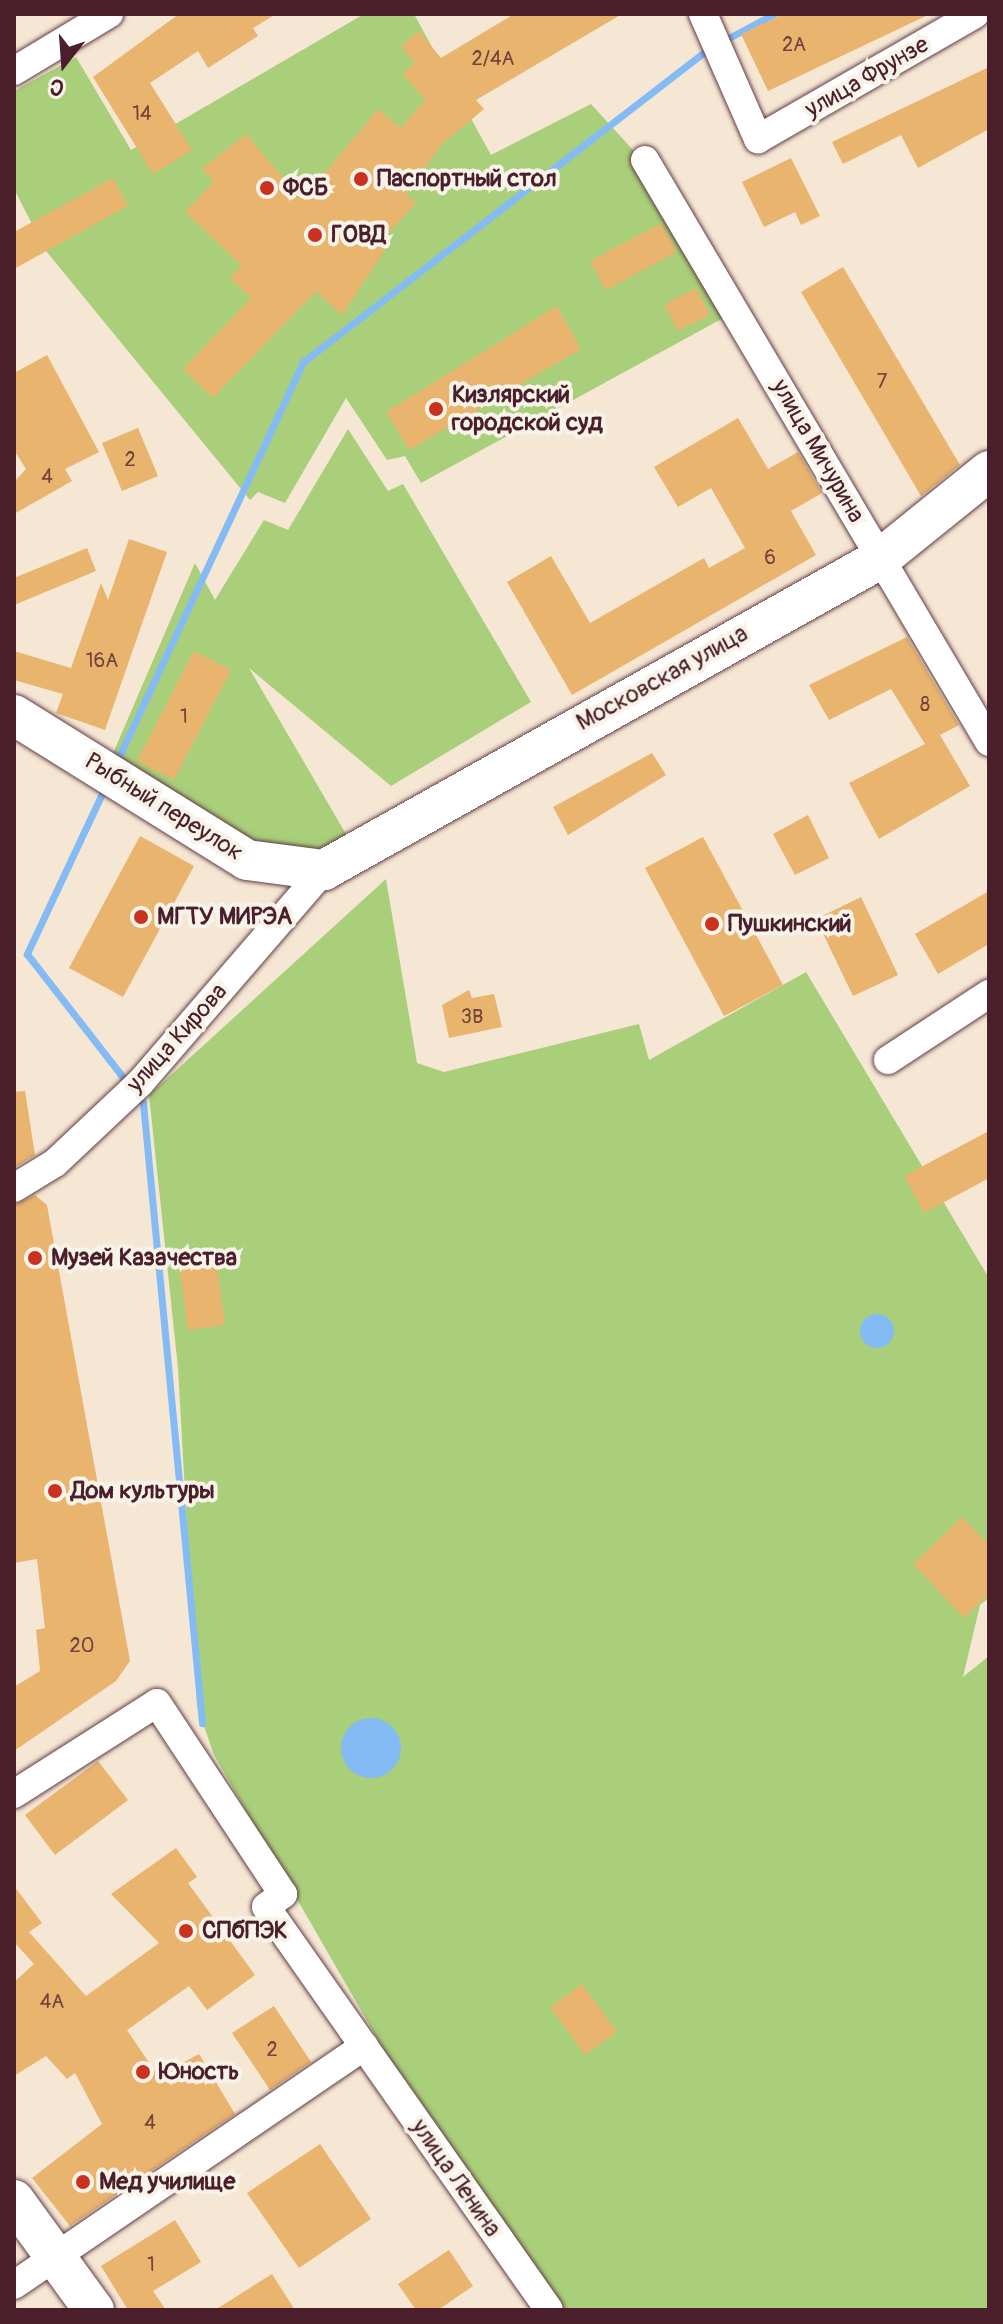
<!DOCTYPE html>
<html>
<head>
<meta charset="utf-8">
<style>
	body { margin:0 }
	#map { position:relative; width:1003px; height:2324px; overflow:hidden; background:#f5e7d4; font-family:Pangolin,sans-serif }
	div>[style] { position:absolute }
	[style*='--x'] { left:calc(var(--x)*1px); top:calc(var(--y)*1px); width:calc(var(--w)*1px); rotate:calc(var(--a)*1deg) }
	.green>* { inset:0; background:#a9cf7a }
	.water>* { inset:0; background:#84bbf4 }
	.round { border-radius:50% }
	.stream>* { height:7px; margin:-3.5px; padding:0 3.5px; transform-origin:3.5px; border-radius:3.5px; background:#84bbf4 }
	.building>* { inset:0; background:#e8b46e }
	.roads { filter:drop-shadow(0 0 2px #643d44) drop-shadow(0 0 2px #643d44) }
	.street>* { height:28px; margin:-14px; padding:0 14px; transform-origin:14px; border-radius:14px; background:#fff }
	.secondary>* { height:40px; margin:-20px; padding:0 20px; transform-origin:20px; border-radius:20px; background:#fff }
	.dots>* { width:22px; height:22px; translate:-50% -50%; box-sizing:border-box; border:4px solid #f7f3e8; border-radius:50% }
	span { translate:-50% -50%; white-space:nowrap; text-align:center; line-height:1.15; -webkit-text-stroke:8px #f7f3e8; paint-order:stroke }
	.number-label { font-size:20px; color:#72443c }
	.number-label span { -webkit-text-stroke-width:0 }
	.street-label { font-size:24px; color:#4a1f2b }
	.poi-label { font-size:24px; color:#4a1f2b; font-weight:700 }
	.left { translate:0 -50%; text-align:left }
	.frame { position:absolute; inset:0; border:16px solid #4a1f2b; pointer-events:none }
	.north { position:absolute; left:24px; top:24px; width:80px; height:80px; -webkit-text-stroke:6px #f7f3e8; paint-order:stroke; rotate:197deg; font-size:22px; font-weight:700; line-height:32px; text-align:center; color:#4a1f2b }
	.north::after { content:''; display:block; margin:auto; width:28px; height:36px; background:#4a1f2b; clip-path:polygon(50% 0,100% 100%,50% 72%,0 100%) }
</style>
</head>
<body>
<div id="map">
	<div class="green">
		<i style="clip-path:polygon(364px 14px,414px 14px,491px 155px,591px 104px,654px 173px,727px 316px,421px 483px,405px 456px,387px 460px,346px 398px,285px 503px,258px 492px,250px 500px,46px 251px,14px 189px,14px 91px,76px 57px,131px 150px)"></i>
		<i style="clip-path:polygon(348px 429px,388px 491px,403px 484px,531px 702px,391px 786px,249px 668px,353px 846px,251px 858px,105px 772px,195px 563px,215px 600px,264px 520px,288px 530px)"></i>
		<i style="clip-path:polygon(386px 879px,417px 1063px,444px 1072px,639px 1024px,649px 1060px,806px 972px,989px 1278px,989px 1598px,980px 1605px,963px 1677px,989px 1656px,989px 2310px,564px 2310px,400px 2078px,214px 1755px,197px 1706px,178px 1368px,149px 1095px)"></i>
	</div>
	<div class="water">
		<i class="round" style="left:860px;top:1314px;width:34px;height:34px"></i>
		<i class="round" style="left:341px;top:1718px;width:60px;height:60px"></i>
	</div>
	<div class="stream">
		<i style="--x:723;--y:41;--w:58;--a:-27.9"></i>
		<i style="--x:116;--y:763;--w:442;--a:-65"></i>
		<i style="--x:303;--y:362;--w:517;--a:-37.69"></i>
		<i style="--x:106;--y:785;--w:187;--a:115.1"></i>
		<i style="--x:27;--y:954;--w:166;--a:52.1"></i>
		<i style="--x:137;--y:1094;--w:11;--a:56"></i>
		<i style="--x:143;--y:1103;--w:623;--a:84.56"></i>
	</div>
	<div class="building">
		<i style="clip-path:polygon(179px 14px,276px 14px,253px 28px,258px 36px,208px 68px,198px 51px,150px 83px,192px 150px,153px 174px,93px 77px)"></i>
		<i style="clip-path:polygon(514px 14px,622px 14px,476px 100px,484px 109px,442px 144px,406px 194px,416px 203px,379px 244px,385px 250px,342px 315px,316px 291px,213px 398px,183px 369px,251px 298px,230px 278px,242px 266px,185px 212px,214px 182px,202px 169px,246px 134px,302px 200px,378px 109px,401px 128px,425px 100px,402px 73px,415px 63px,401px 46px,419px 31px,441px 58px)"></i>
		<i style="clip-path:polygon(784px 14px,930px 14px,768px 91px,741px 34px)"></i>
		<i style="clip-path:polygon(989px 67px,989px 129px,918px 168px,901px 135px,843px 164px,832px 142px)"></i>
		<i style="clip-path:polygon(791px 158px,820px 216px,801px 225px,795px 212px,764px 227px,742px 182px)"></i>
		<i style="clip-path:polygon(113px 178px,128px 206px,14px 269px,14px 232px)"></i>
		<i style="clip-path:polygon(661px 223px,677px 252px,606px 290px,590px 261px)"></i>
		<i style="clip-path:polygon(843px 267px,960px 465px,921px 496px,801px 292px)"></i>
		<i style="clip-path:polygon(696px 288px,710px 315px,678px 331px,664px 305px)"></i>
		<i style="clip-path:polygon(557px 306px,581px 349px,409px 450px,386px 412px)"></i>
		<i style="clip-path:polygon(47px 355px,99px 452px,65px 469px,72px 481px,14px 514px,14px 482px,26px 469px,14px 450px,14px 373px)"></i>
		<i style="clip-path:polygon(738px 418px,768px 469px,798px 452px,822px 493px,791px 511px,816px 555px,572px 695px,507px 582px,551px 556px,590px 623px,704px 558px,709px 568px,745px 548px,711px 488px,678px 507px,654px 467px)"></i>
		<i style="clip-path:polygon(138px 428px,158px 476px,122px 491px,102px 443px)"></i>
		<i style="clip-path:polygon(129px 539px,167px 552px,105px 730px,56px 713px,63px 694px,14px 680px,14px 651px,71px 668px,101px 583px,108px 600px)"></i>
		<i style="clip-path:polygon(87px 548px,96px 571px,14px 605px,14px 578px)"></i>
		<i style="clip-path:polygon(907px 637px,959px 725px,940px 735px,970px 786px,879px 839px,849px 783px,925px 744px,891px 689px,829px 720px,809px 685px)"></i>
		<i style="clip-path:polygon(194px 651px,231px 670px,174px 780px,137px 761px)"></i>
		<i style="clip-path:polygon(652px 753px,666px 775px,568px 835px,553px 807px)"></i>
		<i style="clip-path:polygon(808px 815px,829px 858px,795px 875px,773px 834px)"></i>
		<i style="clip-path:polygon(140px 836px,194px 866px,123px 997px,69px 968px)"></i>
		<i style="clip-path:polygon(703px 837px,783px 985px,724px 1016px,645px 868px)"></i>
		<i style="clip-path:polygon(989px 891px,989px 944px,938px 974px,915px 934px)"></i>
		<i style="clip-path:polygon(861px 897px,898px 975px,853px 996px,816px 919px)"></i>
		<i style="clip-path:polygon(469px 990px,472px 998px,494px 994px,502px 1027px,449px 1038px,442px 1005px)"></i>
		<i style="clip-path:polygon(25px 1091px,35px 1155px,14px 1168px,14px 1092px)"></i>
		<i style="clip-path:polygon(989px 1131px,989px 1178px,924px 1213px,904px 1176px)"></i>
		<i style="clip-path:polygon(35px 1195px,47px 1205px,130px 1661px,116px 1681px,14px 1751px,14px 1687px,40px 1671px,36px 1630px,45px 1628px,37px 1559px,14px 1563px,14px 1205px)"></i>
		<i style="clip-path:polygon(216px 1260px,225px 1325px,188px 1330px,179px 1265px)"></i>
		<i style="clip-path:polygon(962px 1517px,989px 1545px,989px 1594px,964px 1618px,913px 1564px)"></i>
		<i style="clip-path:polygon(98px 1761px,128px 1800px,55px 1855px,25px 1815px)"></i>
		<i style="clip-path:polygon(176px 1848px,197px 1877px,188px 1883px,255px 1975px,207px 2010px,189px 1986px,127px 2030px,158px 2076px,199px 2054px,235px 2114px,70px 2226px,32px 2178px,102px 2124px,75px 2073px,67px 2079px,46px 2056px,14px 2076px,14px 1982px,34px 1964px,14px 1942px,14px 1886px,42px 1923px,29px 1932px,86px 1996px,159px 1943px,111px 1894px)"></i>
		<i style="clip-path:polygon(582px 1984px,617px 2032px,585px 2055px,550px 2007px)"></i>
		<i style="clip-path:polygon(274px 2006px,311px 2062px,270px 2090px,232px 2033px)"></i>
		<i style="clip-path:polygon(320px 2144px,371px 2219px,299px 2268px,247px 2193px)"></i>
		<i style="clip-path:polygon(175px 2220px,201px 2262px,153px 2291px,166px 2310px,128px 2310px,101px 2266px)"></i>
		<i style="clip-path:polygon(449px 2250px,473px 2286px,438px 2310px,416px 2310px,398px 2284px)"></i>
		<i style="clip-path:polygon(272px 2274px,295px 2310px,215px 2310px)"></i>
	</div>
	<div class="roads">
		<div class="street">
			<i style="--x:703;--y:14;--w:137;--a:66.3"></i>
			<i style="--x:758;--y:139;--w:250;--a:-29.9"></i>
			<i style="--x:14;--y:71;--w:111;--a:-31"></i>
			<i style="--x:645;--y:160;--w:676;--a:59.41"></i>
			<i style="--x:888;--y:1060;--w:121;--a:-33.2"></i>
			<i style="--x:14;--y:1188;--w:48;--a:-31.4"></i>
			<i style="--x:55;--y:1163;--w:117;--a:-43.3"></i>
			<i style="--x:140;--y:1083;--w:281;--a:-49.2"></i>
			<i style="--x:14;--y:1794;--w:169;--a:-32.5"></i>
			<i style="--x:157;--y:1703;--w:229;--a:56.6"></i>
			<i style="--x:283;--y:1894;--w:21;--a:143"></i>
			<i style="--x:266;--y:1907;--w:492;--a:54.9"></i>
			<i style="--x:14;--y:2285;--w:424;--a:-34.3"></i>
		</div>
		<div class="secondary">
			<i style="--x:14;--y:715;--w:274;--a:31.9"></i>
			<i style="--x:247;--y:860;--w:78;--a:7.4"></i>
			<i style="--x:324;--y:870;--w:637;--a:-29.22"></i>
			<i style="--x:880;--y:559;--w:140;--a:-38.9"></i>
			<i style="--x:14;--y:2200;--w:136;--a:54"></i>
		</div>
	</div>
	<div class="dots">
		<i style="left:361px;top:179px;background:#c8321e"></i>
		<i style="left:267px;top:188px;background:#c8321e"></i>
		<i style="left:315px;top:235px;background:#c8321e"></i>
		<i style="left:436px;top:409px;background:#c8321e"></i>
		<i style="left:141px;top:917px;background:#c8321e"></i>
		<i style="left:712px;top:924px;background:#c8321e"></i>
		<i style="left:35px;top:1258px;background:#c8321e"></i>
		<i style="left:55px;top:1491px;background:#c8321e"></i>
		<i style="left:186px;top:1931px;background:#c8321e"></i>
		<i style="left:143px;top:2072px;background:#c8321e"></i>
		<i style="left:83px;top:2182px;background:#c8321e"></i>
	</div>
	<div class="number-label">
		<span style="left:794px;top:44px">2А</span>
		<span style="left:493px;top:58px">2/4А</span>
		<span style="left:142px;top:113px">14</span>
		<span style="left:882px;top:381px">7</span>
		<span style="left:130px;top:459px">2</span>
		<span style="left:47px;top:476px">4</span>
		<span style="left:770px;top:557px">6</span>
		<span style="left:102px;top:660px">16А</span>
		<span style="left:925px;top:704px">8</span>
		<span style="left:184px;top:716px">1</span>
		<span style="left:472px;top:1016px">3В</span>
		<span style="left:82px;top:1645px">20</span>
		<span style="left:52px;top:2001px">4А</span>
		<span style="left:272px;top:2049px">2</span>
		<span style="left:150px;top:2122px">4</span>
		<span style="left:151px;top:2264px">1</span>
	</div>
	<div class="street-label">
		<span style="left:867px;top:77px;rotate:-30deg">улица Фрунзе</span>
		<span style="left:818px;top:451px;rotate:60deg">улица Мичурина</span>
		<span style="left:662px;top:678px;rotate:-29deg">Московская улица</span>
		<span style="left:164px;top:807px;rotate:32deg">Рыбный переулок</span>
		<span style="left:177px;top:1038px;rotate:-48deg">улица Кирова</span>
		<span style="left:456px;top:2178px;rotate:55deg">улица Ленина</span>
	</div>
	<div class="poi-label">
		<span class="left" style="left:377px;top:179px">Паспортный стол</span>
		<span class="left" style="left:283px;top:188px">ФСБ</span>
		<span class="left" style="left:331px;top:235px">ГОВД</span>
		<span class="left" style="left:452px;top:409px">Кизлярский<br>городской суд</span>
		<span class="left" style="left:157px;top:917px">МГТУ МИРЭА</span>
		<span class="left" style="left:728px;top:924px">Пушкинский</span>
		<span class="left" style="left:51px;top:1258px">Музей Казачества</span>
		<span class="left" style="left:71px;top:1491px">Дом культуры</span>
		<span class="left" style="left:202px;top:1931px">СПбПЭК</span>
		<span class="left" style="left:159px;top:2072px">Юность</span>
		<span class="left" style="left:99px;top:2182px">Мед училище</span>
	</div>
	<div class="frame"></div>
	<div class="north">С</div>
</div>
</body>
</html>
